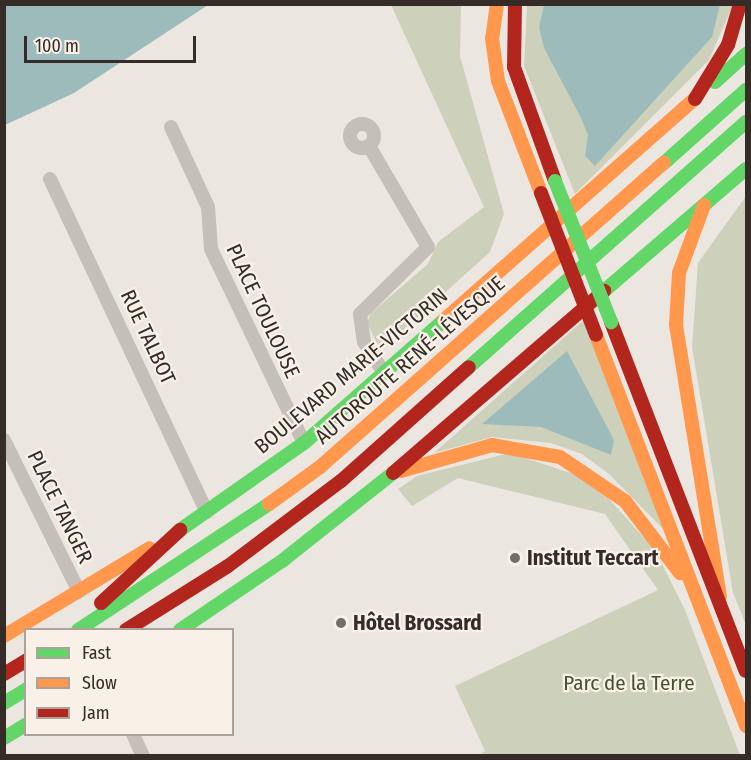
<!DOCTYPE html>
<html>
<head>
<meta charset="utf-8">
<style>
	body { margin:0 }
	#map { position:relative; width:751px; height:760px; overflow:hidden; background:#ece6e0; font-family:"Fira Sans Condensed",sans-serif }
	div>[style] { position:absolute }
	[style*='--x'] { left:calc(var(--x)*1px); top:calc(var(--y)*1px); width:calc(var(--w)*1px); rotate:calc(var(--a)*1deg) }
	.green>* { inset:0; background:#cdd1bb }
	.water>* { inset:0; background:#9ebbbc }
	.street>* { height:14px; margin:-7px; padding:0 7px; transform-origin:7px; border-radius:7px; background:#c5bfb9 }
	.street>.ring { margin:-7px; padding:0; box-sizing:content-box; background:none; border:14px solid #c5bfb9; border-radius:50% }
	.fast>* { height:14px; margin:-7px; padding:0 7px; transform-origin:7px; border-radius:7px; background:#63d668 }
	.slow>* { height:14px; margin:-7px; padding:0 7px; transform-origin:7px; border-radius:7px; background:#ff974d }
	.jam>* { height:14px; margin:-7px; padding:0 7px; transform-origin:7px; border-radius:7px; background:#b3261e }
	.fast-bridge>* { height:14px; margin:-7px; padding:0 7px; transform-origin:7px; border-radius:7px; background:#63d668 }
	.jam-bridge>* { height:14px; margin:-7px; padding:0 7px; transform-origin:7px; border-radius:7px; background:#b3261e }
	.dots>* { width:16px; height:16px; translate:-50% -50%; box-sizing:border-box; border:3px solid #f9f1e8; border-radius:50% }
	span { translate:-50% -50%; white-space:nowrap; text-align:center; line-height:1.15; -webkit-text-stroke:4.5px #f9f1e8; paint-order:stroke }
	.street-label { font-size:21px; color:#352c28 }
	.poi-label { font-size:21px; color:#352c28; font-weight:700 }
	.left { translate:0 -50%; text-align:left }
	.park-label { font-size:21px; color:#44532d }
	.frame { position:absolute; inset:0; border:6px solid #352c28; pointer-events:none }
	.legend { position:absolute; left:24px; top:628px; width:210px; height:108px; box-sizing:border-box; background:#f9f1e8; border:2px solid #aba29b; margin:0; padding:8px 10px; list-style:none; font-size:18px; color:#352c28 }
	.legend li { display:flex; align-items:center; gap:12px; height:30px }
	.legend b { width:30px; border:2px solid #aba29b }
	.scale { position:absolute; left:24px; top:36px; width:172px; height:27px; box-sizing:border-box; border:3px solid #352c28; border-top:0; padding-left:8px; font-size:18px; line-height:21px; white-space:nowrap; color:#352c28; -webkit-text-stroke:4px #f9f1e8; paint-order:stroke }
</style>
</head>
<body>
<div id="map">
	<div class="green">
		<i style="clip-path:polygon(391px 5px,461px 5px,460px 56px,504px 214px,490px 252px,380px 351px,367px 322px,371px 313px,428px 264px,438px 242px,484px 207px)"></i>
		<i style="clip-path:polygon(527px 5px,733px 5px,709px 60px,575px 194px,524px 66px)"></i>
		<i style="clip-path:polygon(746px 196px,746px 625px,733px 593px,692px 347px,698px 263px)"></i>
		<i style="clip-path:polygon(585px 319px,672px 538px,609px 474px,582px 454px,551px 443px,492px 437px,434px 453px)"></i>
		<i style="clip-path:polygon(510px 453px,592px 480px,655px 550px,685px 610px,740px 755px,479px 755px,485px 751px,455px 686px,658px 590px,605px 514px,458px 478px,412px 506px,398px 489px,417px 476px)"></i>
	</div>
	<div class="water">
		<i style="clip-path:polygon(5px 4px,208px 4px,208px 5px,74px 93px,5px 125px)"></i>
		<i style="clip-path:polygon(544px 5px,544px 4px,720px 5px,712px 37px,595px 166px,585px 156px,588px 135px,581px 118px,544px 48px,539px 27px)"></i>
		<i style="clip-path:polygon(567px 351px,614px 440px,611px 455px,541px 427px,482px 424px)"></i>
	</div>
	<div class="street">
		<i class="ring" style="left:350px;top:124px;width:10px;height:10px"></i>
		<i style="--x:171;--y:127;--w:88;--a:65.2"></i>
		<i style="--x:208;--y:207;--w:42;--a:85.9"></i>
		<i style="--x:211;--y:249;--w:215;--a:64.4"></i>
		<i style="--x:369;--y:146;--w:117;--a:59.7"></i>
		<i style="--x:428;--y:247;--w:95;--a:135.4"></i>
		<i style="--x:360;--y:314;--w:28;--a:82"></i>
		<i style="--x:364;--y:342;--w:37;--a:57"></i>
		<i style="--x:50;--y:179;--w:368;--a:64.8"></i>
		<i style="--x:4;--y:440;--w:169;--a:63.7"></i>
		<i style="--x:133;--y:734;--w:24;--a:66"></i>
	</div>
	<div class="fast">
		<i style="--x:715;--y:82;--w:42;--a:-42.1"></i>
		<i style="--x:664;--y:163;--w:110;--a:-41.7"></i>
		<i style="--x:604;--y:291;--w:187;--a:-40.7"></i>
		<i style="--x:469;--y:367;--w:370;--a:-41.5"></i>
		<i style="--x:180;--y:530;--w:151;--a:-35.1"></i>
		<i style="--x:304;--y:443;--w:186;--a:-41.3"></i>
		<i style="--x:78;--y:630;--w:229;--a:-33.4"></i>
		<i style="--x:180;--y:630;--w:123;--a:-34.1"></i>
		<i style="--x:282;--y:561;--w:142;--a:-38.4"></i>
		<i style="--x:4;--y:703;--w:26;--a:-31"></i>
		<i style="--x:4;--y:738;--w:26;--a:-31"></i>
	</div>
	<div class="slow">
		<i style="--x:497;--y:4;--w:34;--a:98"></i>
		<i style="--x:492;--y:38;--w:43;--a:82.1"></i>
		<i style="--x:498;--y:81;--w:120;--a:69"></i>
		<i style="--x:704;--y:205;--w:72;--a:110.2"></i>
		<i style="--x:679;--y:273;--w:52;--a:93.3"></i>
		<i style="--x:676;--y:325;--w:275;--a:80.8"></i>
		<i style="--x:444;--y:320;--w:334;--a:-41.4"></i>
		<i style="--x:596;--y:335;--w:419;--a:69"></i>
		<i style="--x:401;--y:471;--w:95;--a:-15.9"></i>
		<i style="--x:492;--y:445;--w:69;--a:10"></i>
		<i style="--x:560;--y:457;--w:78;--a:34.1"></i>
		<i style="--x:625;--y:501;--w:91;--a:52.6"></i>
		<i style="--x:269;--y:504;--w:63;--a:-36"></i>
		<i style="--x:320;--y:467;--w:459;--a:-41.5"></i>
		<i style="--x:4;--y:636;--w:170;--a:-31.1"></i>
	</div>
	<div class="jam">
		<i style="--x:515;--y:4;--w:63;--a:90.9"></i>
		<i style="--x:514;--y:67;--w:121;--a:70.2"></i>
		<i style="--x:695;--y:99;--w:63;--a:-58.6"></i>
		<i style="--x:728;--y:45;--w:43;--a:-73.7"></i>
		<i style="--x:611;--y:322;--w:374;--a:68.9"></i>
		<i style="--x:393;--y:473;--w:279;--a:-40.8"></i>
		<i style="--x:101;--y:603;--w:108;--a:-42.7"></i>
		<i style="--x:126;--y:630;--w:120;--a:-32.1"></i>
		<i style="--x:228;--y:566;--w:141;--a:-37"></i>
		<i style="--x:341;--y:481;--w:171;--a:-41.7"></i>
		<i style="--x:4;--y:674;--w:26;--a:-31"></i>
	</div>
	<div class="fast-bridge">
		<i style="--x:555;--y:181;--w:152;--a:68.3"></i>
	</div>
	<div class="jam-bridge">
		<i style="--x:541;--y:193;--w:152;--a:68.8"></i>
	</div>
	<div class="dots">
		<i style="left:515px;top:558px;background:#756d68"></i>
		<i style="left:341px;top:623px;background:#756d68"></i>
	</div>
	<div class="street-label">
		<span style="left:263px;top:311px;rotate:65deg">PLACE TOULOUSE</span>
		<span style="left:148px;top:337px;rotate:65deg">RUE TALBOT</span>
		<span style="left:410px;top:360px;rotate:-41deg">AUTOROUTE RENÉ-LÉVESQUE</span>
		<span style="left:351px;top:371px;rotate:-40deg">BOULEVARD MARIE-VICTORIN</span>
		<span style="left:60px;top:507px;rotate:64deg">PLACE TANGER</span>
	</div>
	<div class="poi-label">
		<span class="left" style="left:527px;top:558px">Institut Teccart</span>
		<span class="left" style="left:353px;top:623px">Hôtel Brossard</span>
	</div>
	<div class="park-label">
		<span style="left:629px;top:683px">Parc de la Terre</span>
	</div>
	<div class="frame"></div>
	<ul class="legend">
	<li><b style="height:8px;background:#63d668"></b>Fast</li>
	<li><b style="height:8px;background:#ff974d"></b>Slow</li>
	<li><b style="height:8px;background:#b3261e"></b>Jam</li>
	</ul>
	<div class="scale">100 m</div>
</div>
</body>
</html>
